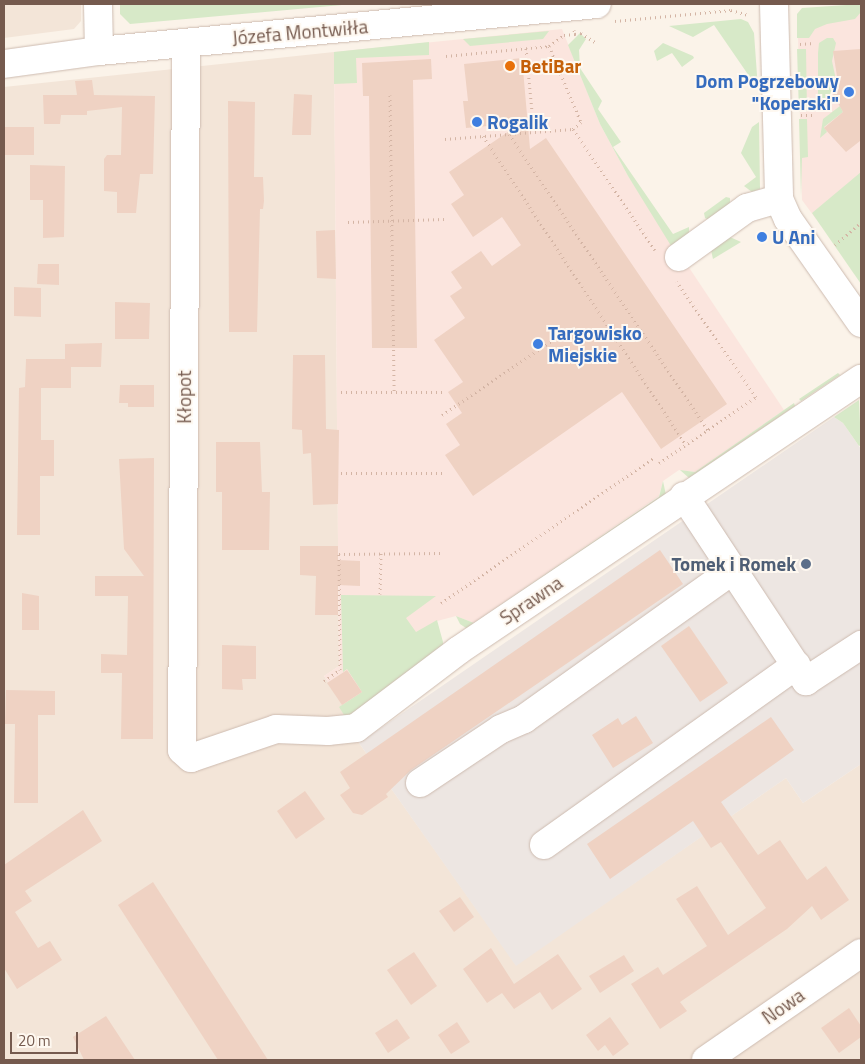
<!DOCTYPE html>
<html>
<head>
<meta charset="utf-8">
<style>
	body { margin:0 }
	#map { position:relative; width:865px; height:1064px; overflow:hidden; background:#fbf3e9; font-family:"Titillium Web",sans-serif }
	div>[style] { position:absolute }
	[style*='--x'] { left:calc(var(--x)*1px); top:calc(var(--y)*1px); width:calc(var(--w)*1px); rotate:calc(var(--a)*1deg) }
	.residential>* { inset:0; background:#f3e5d8 }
	.commercial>* { inset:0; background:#fbe5de }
	.industrial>* { inset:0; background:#ede6e2 }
	.green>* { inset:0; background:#d7e9c8 }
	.building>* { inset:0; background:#efd2c3 }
	.path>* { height:3px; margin-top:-1.5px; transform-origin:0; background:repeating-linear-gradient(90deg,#d4b5a5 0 1px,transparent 0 5px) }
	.roads { filter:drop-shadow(0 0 1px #cdbbb0) drop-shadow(0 0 1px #cdbbb0) }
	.minor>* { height:28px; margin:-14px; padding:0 14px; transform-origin:14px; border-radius:14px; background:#fff }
	.dots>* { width:14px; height:14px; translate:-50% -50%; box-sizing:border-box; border:2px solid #fef8f0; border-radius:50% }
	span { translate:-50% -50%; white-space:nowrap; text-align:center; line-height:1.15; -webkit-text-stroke:4px #fef8f0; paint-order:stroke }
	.street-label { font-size:19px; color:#755a4e }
	.food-label { font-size:19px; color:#c56008; font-weight:700 }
	.left { translate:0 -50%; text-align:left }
	.shop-label { font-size:19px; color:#366cbe; font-weight:700 }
	.right { translate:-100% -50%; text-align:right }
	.service-label { font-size:19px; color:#4e5e75; font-weight:700 }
	.frame { position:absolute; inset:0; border:5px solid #755a4e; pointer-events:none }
	.scale { position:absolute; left:10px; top:1032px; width:68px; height:22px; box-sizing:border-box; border:2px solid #755a4e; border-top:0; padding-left:6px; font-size:15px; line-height:18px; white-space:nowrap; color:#755a4e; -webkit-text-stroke:4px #fef8f0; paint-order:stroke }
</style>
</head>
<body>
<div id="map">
	<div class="residential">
		<i style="clip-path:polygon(4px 4px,81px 4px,81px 21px,74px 29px,4px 38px)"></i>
		<i style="clip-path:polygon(334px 52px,339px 666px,324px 676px,347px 710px,359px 743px,516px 965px,786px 778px,803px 803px,861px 764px,861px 1060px,4px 1060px,4px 87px)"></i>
	</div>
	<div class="commercial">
		<i style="clip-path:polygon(861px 4px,861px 183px,816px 219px,802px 200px,798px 36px)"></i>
		<i style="clip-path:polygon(562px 29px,600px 124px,628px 176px,784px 410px,695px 472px,679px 470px,663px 481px,659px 496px,474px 623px,456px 616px,437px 621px,435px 650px,347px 710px,324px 676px,339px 666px,334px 52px)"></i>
	</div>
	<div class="industrial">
		<i style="clip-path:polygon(834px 417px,843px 423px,861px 449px,861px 764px,803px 803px,786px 778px,516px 966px,359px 743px)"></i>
	</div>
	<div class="green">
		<i style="clip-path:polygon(120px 4px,353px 4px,130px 24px,120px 14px)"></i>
		<i style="clip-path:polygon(861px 4px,861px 12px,855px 19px,827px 24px,815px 29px,809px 38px,797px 38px,797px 14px,802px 8px)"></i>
		<i style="clip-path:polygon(741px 19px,748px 22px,754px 33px,758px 89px,714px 25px,693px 37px,669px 26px)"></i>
		<i style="clip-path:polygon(549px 31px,543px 39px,470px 46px,463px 39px)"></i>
		<i style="clip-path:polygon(580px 33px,586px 39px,579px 50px,580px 68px,602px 101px,598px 109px,621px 142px,613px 147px,673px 234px,689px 227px,689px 234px,673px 249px,628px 176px,600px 124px,568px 45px)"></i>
		<i style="clip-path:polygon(827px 38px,833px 38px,836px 43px,832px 61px,838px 89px,824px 100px,818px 95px,818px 53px,819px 43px)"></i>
		<i style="clip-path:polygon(429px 42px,429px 55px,356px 58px,357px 83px,334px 84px,334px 52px)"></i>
		<i style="clip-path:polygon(663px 43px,693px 56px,694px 58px,682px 67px,672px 53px,657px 61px,654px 51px)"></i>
		<i style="clip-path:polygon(797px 49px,806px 49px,807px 111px,799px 112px)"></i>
		<i style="clip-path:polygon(840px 106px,843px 112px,824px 127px,827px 132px,820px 138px,823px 119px)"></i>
		<i style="clip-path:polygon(799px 119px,807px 119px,808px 157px,802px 158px,801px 196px)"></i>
		<i style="clip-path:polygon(759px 122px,760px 189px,752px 192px,744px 186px,756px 177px,741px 153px,752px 127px)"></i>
		<i style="clip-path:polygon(861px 172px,861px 284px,812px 213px)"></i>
		<i style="clip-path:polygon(726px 197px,730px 198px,730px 206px,709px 220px,705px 218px,704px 213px)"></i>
		<i style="clip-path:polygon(730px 237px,741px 242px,713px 259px,711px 250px)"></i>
		<i style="clip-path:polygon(838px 373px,840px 375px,801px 401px,799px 399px)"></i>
		<i style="clip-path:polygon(859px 400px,861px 445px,859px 446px,843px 423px,834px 417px)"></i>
		<i style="clip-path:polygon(794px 403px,795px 406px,689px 478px,680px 470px,695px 472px)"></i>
		<i style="clip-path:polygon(663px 481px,666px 495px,469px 630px,460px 624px,456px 616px,474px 623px,659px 497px)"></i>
		<i style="clip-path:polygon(341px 595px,436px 596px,406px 618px,416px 632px,437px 620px,443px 642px,443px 650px,346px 718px,339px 707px,362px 692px,347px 669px,343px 672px)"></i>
	</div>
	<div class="building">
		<i style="clip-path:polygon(861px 49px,861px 143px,860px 141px,846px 152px,824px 128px,843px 112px,833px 94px,839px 89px,833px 51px)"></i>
		<i style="clip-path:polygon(522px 58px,530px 149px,546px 138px,727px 404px,661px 449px,622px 392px,473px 496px,445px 455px,460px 445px,446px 424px,462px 413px,448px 392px,463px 382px,434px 340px,465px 318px,450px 296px,462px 288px,451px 272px,481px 251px,492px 266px,521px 245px,502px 217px,473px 237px,451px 204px,464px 195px,449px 172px,521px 123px,466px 128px,463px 101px,468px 101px,464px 64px)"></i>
		<i style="clip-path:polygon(431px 59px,432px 79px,413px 80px,417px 348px,372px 348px,369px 96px,363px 96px,362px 63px)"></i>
		<i style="clip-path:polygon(92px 80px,94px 95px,155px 96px,153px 174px,140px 174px,136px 213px,117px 213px,117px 192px,104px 191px,104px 159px,107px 155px,121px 155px,122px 107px,87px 111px,87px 115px,61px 115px,60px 124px,44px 124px,43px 95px,77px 95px,75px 81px)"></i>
		<i style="clip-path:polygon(294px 94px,312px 95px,311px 135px,292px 135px)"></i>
		<i style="clip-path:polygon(228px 101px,255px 102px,254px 177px,263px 177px,264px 201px,263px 209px,260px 209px,257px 332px,229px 332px)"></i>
		<i style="clip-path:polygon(4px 127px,34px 127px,34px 155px,4px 155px)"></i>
		<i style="clip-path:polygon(30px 165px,65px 166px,64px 237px,43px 238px,43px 200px,30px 200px)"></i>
		<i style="clip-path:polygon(335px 230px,336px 279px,317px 278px,316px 231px)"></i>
		<i style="clip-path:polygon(38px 264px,59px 264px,59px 285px,37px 284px)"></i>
		<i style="clip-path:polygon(14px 287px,41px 288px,41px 317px,14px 316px)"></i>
		<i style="clip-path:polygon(115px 302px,150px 303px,149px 339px,115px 339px)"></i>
		<i style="clip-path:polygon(102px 343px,101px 367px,71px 367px,71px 388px,41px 388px,41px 440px,54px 440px,54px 476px,40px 476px,40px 535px,17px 535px,19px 388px,25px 387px,26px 359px,65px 359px,65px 344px)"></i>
		<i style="clip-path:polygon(293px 355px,325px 355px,326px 429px,339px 430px,338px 504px,313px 505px,311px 453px,303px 454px,302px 430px,292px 429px)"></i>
		<i style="clip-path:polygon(120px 385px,154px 385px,154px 407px,128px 407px,128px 403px,119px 403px)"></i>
		<i style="clip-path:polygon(216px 442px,260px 442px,262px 492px,270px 492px,269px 550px,222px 550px,222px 492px,216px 492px)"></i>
		<i style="clip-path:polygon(154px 458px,153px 739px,121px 739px,122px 673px,101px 673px,101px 654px,127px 655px,128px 596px,95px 596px,95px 576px,144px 576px,124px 549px,119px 459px)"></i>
		<i style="clip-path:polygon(300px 546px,338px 546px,338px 560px,360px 561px,360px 586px,338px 585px,338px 615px,315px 615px,316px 576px,300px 575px)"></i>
		<i style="clip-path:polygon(660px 550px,683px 584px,411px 770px,386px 794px,388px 797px,362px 815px,353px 813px,340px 795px,350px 788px,340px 772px)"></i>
		<i style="clip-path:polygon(22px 593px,39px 596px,39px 630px,22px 630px)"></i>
		<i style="clip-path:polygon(689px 626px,728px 683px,700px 702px,661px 646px)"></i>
		<i style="clip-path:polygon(222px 645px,256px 646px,256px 679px,242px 679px,243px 690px,222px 689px)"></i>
		<i style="clip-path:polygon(347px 670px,362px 692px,342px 705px,327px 683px)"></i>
		<i style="clip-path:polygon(6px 690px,55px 691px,55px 715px,38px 715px,38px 803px,14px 803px,15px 724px,5px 724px)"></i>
		<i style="clip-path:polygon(636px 716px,653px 743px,613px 768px,592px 735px,618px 718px,622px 725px)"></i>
		<i style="clip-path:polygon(771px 717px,794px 750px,721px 802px,758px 855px,780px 840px,807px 880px,826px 866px,849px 900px,821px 920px,812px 906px,787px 929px,680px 1002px,687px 1011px,660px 1029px,631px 984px,658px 967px,663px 975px,707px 946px,676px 899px,697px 886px,728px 935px,766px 908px,721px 842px,711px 848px,693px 821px,610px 879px,587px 844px)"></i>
		<i style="clip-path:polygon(305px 791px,325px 819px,296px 839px,277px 811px)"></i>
		<i style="clip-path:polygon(83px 810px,102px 841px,25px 891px,32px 901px,15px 912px,38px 948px,50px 941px,62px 960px,17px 989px,4px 968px,4px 865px)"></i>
		<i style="clip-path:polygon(153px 882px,268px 1060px,218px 1060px,118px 905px)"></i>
		<i style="clip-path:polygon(460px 897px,474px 917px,454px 932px,439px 911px)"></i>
		<i style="clip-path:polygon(491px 948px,514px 984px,558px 954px,582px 989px,552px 1010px,540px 992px,514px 1009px,502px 993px,487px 1003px,463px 969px)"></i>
		<i style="clip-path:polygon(414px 952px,437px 986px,411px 1005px,387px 970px)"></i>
		<i style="clip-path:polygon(624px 955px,634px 971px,600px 993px,589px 976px)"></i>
		<i style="clip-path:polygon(849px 1008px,861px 1026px,861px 1037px,839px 1053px,821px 1028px)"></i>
		<i style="clip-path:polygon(106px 1016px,123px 1042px,135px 1060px,84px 1060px,73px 1037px)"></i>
		<i style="clip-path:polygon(610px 1017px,629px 1044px,613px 1056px,605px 1045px,598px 1051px,586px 1035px)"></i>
		<i style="clip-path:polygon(397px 1019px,410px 1038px,388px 1053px,375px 1033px)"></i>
		<i style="clip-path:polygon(457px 1022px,470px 1042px,451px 1054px,438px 1035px)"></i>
	</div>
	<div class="path">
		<i style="--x:615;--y:21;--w:117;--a:-5.4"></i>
		<i style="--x:731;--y:10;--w:19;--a:16"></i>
		<i style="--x:574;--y:30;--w:4;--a:76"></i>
		<i style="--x:575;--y:34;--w:6;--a:-9"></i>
		<i style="--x:581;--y:33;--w:17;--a:33"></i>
		<i style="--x:800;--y:44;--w:14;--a:-4"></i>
		<i style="--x:549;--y:46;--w:19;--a:-36"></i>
		<i style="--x:564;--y:35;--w:11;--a:-5"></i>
		<i style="--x:526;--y:48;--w:84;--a:84.6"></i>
		<i style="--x:446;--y:56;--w:103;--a:-5.5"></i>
		<i style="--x:549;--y:46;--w:82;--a:67.2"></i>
		<i style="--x:581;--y:122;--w:11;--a:139"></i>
		<i style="--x:573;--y:129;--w:146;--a:55.9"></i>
		<i style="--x:390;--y:95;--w:297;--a:89.2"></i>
		<i style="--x:801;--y:115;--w:11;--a:0"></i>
		<i style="--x:509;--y:134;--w:357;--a:56.1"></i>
		<i style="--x:483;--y:136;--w:370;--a:56.7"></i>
		<i style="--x:445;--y:139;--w:128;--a:-4.5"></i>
		<i style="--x:348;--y:222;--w:96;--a:-1.8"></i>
		<i style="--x:835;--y:245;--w:35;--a:-41"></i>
		<i style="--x:341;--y:392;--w:102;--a:0"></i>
		<i style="--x:442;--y:415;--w:153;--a:-34.1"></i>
		<i style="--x:659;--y:463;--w:117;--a:-34.2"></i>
		<i style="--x:756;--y:397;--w:140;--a:-124.5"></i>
		<i style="--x:341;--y:473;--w:101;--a:0"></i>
		<i style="--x:380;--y:594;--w:41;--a:-88.6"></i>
		<i style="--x:441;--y:603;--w:259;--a:-34.3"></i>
		<i style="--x:324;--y:681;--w:19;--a:-35"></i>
		<i style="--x:340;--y:670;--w:116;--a:-90.5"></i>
		<i style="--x:339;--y:554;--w:102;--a:-0.6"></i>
	</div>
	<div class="roads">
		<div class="minor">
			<i style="--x:98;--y:4;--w:47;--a:88.8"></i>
			<i style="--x:774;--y:4;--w:195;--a:88.5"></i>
			<i style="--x:779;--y:199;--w:22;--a:66"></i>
			<i style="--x:788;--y:219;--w:127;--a:54.9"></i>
			<i style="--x:186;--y:43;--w:707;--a:90.32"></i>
			<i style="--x:182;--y:750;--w:12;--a:42"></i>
			<i style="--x:191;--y:758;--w:90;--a:-18.8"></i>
			<i style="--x:276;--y:729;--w:52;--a:2.2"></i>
			<i style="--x:328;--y:731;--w:28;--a:-6"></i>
			<i style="--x:356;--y:728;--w:129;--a:-37.1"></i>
			<i style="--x:459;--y:650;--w:485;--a:-34"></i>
			<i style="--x:4;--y:64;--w:96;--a:-7.8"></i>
			<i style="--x:99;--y:51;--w:500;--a:-5.39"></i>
			<i style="--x:679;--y:257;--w:84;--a:-35.8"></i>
			<i style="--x:747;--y:208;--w:33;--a:-16"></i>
			<i style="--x:684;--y:496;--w:222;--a:56.6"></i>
			<i style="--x:806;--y:681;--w:66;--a:-33.2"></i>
			<i style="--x:420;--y:783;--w:97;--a:-33.7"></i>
			<i style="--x:501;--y:729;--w:25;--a:-23"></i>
			<i style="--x:524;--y:719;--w:257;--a:-35.5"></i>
			<i style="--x:544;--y:845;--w:310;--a:-35.5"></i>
			<i style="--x:706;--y:1060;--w:188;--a:-34.6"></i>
		</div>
	</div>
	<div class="dots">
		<i style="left:510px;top:66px;background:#e8710a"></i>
		<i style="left:849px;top:92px;background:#3f7fe0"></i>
		<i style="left:477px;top:122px;background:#3f7fe0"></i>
		<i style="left:762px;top:237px;background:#3f7fe0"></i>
		<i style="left:538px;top:344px;background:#3f7fe0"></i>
		<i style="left:806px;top:564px;background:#5c6f8a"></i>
	</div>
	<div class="street-label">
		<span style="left:300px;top:32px;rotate:-5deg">Józefa Montwiłła</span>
		<span style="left:184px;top:397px;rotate:-90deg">Kłopot</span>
		<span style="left:531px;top:600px;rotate:-34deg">Sprawna</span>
		<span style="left:783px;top:1006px;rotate:-35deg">Nowa</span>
	</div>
	<div class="food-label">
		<span class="left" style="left:520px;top:66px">BetiBar</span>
	</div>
	<div class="shop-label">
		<span class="right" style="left:839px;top:92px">Dom Pogrzebowy<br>"Koperski"</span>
		<span class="left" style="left:487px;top:122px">Rogalik</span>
		<span class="left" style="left:772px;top:237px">U Ani</span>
		<span class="left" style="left:548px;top:344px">Targowisko<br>Miejskie</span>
	</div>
	<div class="service-label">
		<span class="right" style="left:796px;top:564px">Tomek i Romek</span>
	</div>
	<div class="frame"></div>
	<div class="scale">20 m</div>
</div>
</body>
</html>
